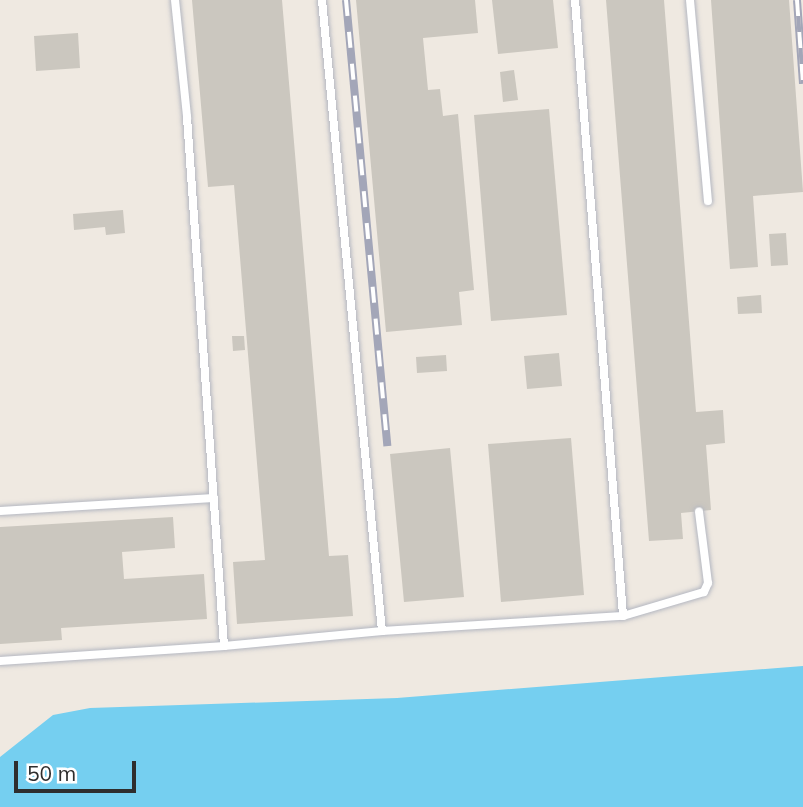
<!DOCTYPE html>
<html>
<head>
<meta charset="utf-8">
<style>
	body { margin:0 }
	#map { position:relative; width:803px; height:807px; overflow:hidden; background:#efe9e1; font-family:Mulish,sans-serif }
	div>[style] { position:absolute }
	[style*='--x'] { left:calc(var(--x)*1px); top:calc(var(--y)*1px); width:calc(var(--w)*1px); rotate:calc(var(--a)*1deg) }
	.water>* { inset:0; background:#75cff0 }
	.building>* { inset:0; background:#cbc7bf }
	.roads { filter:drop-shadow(0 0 2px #b4b7c1) drop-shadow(0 0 2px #b4b7c1) }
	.lane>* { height:8px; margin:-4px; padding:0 4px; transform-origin:4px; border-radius:4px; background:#fff }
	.rail>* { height:8px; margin-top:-4px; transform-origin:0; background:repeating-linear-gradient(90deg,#fff 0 16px,#a3a6b8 0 32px); box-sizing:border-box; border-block:2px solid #a3a6b8 }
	span { translate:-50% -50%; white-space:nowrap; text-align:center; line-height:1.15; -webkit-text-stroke:5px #fff; paint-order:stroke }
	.scale { position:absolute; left:14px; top:761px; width:122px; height:32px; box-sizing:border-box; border:4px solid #2e2e2e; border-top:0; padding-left:9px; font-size:21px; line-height:24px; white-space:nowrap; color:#2e2e2e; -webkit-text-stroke:5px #fff; paint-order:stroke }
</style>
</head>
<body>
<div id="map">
	<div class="water">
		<i style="clip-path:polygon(803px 666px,803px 807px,0 807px,0 757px,53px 715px,90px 708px,397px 698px)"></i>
	</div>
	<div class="building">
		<i style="clip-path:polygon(192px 0,282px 0,329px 556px,348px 555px,353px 616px,237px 624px,233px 562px,265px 560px,234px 185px,208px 187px)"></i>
		<i style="clip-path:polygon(356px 0,475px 0,478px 33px,423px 38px,428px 90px,440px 89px,443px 116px,458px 114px,474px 290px,459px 292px,462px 325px,386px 332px)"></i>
		<i style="clip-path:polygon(492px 0,553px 0,558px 48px,498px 54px)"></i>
		<i style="clip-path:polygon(606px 0,664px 0,696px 412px,723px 410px,725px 443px,706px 445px,711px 510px,681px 513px,683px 539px,649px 541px)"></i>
		<i style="clip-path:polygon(711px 0,789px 0,803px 192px,753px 196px,758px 267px,730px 269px)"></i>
		<i style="clip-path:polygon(78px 33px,80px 68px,36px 71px,34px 36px)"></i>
		<i style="clip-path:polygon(514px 70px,518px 100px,503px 102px,500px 72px)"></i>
		<i style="clip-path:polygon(549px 109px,567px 315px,491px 321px,474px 115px)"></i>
		<i style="clip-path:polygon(123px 210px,125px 233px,106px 235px,105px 227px,74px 230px,73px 214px)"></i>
		<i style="clip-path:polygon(786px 233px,788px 265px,771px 266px,769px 234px)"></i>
		<i style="clip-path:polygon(761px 295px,762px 313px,738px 314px,737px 297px)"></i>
		<i style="clip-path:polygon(232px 336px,244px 336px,245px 350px,233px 351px)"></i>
		<i style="clip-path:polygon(559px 353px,562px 386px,527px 389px,524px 356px)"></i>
		<i style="clip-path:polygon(446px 355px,447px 371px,417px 373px,416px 357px)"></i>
		<i style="clip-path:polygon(571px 438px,584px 595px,501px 602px,488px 444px)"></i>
		<i style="clip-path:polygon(450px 448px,464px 597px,404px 602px,390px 454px)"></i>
		<i style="clip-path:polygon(173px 517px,175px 548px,122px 552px,124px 579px,204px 574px,207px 619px,61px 628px,62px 640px,0 644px,0 527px)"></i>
	</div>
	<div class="roads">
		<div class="lane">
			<i style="--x:175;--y:0;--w:118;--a:84.1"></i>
			<i style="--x:187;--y:117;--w:530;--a:86"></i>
			<i style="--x:322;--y:0;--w:634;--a:84.57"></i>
			<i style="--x:575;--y:0;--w:618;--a:85.54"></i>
			<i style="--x:690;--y:0;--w:202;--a:84.9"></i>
			<i style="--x:0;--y:511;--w:214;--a:-3.5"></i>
			<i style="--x:0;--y:661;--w:225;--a:-3.8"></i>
			<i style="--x:224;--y:646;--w:159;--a:-5.4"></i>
			<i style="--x:382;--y:631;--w:241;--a:-3.6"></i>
			<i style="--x:623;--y:616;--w:84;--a:-16.5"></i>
			<i style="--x:704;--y:592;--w:10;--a:-66"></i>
			<i style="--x:708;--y:583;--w:72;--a:-97.2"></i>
		</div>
	</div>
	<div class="rail">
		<i style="--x:346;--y:0;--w:448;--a:84.7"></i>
		<i style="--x:797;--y:0;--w:84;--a:85.9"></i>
	</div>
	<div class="scale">50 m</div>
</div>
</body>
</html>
